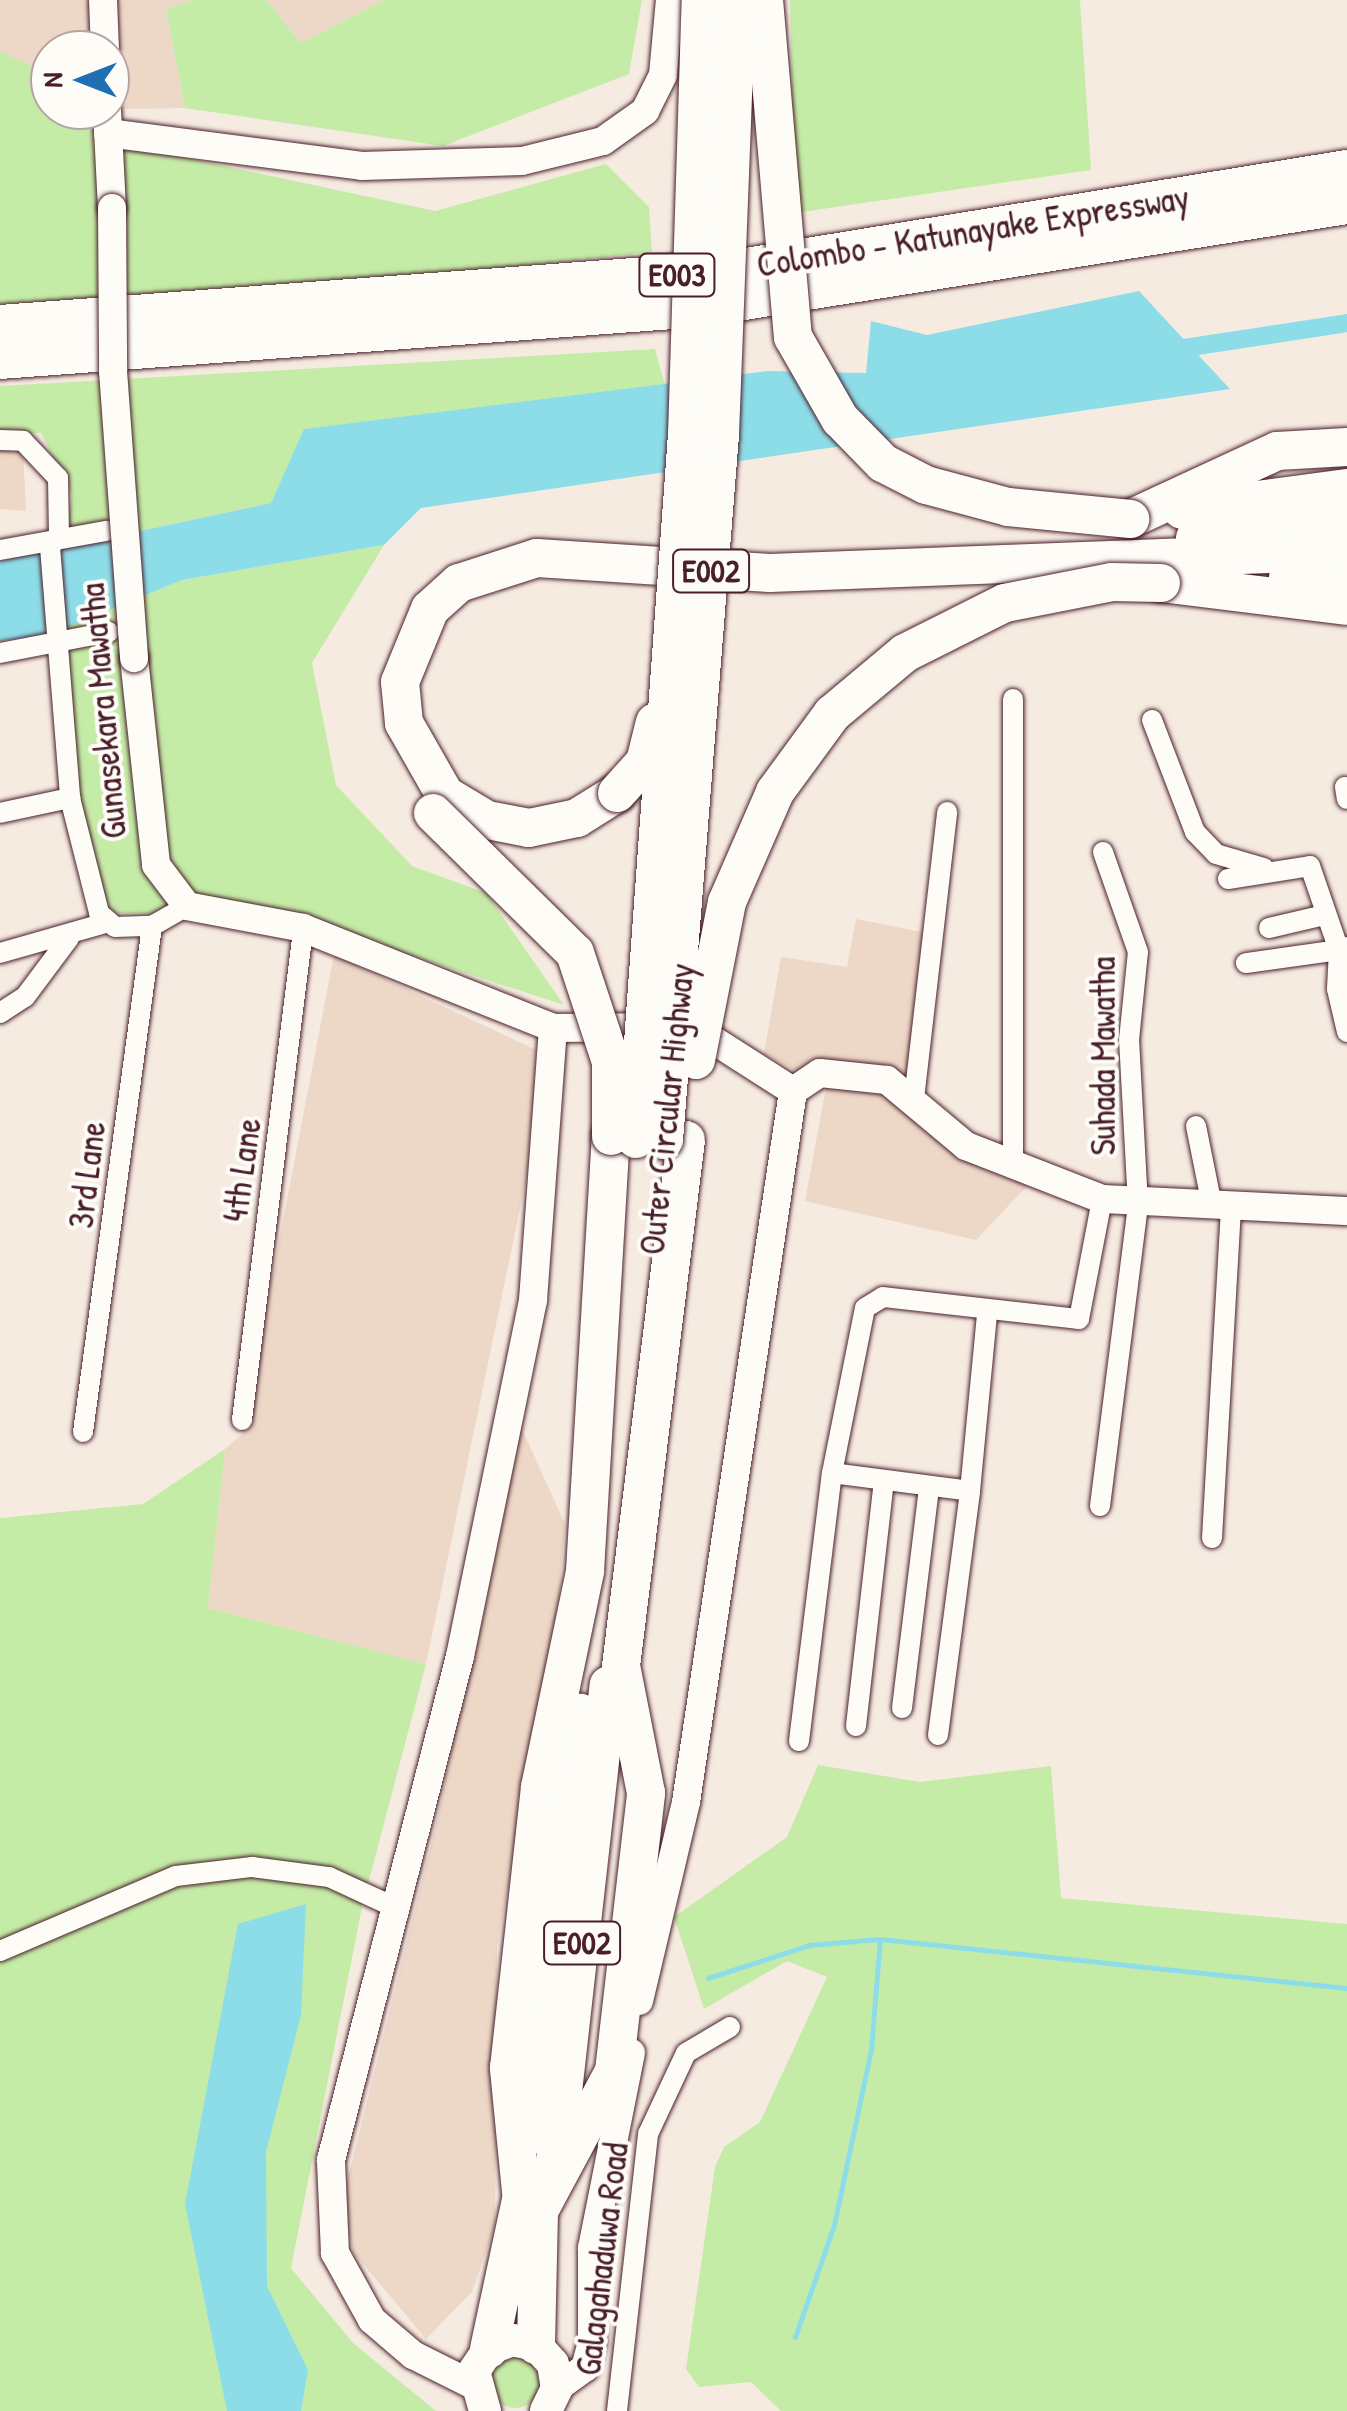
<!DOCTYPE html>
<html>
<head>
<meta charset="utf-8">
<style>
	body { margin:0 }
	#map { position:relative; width:1347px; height:2411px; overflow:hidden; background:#f6ebe1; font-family:"Patrick Hand",sans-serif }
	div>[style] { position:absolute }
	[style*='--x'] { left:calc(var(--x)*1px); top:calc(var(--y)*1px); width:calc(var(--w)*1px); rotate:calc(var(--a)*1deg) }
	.built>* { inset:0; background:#edd7c7 }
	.green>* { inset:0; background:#c5eca7 }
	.round { border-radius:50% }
	.water>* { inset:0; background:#8ddde9 }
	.stream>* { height:5px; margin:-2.5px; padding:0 2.5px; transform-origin:2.5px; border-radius:2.5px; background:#8ddde9 }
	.canal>* { height:18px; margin:-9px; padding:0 9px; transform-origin:9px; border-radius:9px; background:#8ddde9 }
	.roads { filter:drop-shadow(0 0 2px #4a1f2b) drop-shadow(0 0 2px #4a1f2b) }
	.minor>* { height:20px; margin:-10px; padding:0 10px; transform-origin:10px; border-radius:10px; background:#fdfcf7 }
	.tertiary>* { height:28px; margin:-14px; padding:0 14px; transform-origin:14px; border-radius:14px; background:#fdfcf7 }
	.primary>* { height:32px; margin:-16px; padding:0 16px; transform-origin:16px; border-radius:16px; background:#fdfcf7 }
	.motorway>* { height:38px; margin:-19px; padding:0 19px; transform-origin:19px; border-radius:19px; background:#fdfcf7 }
	.bridges { filter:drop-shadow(0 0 2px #4a1f2b) drop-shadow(0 0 2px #4a1f2b) }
	.tertiary-bridge>* { height:28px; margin:-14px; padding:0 14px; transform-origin:14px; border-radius:14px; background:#fdfcf7 }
	.motorway-bridge>* { height:38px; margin:-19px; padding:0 19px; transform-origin:19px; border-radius:19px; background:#fdfcf7 }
	span { translate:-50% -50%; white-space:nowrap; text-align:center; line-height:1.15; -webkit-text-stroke:8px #fdfcf7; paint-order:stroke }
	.shield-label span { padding:2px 8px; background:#fdfcf7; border:2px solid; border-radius:8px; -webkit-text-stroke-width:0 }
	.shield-label { font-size:32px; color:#4a1f2b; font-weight:700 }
	.street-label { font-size:35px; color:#4a1f2b }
	.north { position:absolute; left:30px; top:30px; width:100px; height:100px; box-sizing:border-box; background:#fdfcf7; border:2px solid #b5a4a5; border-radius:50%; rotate:270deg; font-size:28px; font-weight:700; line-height:40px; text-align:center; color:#4a1f2b }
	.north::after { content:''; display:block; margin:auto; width:35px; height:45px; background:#1f6fb2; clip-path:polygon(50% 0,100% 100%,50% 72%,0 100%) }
</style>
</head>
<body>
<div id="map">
	<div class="built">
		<i style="clip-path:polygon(0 0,95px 0,96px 50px,50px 50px,50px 75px,0 51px)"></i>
		<i style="clip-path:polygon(116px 0,192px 0,166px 9px,185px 108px,120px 109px)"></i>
		<i style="clip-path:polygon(266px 0,384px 0,301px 43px)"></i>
		<i style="clip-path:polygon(0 449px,23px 450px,26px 511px,0 509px)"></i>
		<i style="clip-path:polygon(856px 919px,927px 933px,908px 1085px,798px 1072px,764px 1054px,781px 957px,847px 967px)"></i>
		<i style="clip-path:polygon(334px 955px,536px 1050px,533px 1145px,426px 1664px,208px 1608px,225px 1449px,242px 1434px)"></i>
		<i style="clip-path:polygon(827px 1082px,881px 1089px,1029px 1184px,976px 1240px,805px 1201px)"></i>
		<i style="clip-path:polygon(521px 1427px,565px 1524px,558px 1613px,497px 1947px,495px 2226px,472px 2292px,426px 2339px,353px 2252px,343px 2198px,436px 1824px)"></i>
	</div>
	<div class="green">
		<i style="clip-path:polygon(192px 0,266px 0,301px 43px,384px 0,642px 0,629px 74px,443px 146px,185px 108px,166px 9px)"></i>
		<i style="clip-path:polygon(790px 0,1080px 0,1091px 170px,795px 213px)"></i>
		<i style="clip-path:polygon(0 51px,50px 75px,50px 110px,95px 110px,93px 138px,435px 211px,606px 164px,649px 207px,652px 252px,283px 292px,0 304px)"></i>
		<i style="clip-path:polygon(655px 349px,665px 386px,305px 429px,271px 503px,65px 547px,72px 494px,41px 433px,0 433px,0 386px)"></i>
		<i style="clip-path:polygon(384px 545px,312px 663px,336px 785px,412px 866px,486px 893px,564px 1005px,287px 915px,108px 913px,76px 793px,65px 628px,182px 580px)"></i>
		<i style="clip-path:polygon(225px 1449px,208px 1608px,426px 1664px,362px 1907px,291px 2268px,353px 2343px,436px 2411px,0 2411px,0 1518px,143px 1504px)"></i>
		<i style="clip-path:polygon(818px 1765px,920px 1782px,1051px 1766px,1061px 1898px,1347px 1924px,1347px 2411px,781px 2411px,751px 2382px,699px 2387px,686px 2369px,715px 2167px,724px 2147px,760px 2122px,827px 1977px,787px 1961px,704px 2009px,674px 1917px,787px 1837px)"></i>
		<i class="round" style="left:490px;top:2358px;width:50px;height:50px"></i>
	</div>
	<div class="water">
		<i style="clip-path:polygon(1139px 291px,1230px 389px,421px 508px,384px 545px,182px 580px,48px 635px,0 641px,0 561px,271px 503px,304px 429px,768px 371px,866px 373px,871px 321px,927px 335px)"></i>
		<i style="clip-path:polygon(306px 1904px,301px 2015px,266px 2152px,267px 2286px,308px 2370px,301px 2411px,227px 2411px,185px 2204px,238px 1924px)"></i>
	</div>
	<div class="stream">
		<i style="--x:708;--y:1978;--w:106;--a:-18.1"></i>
		<i style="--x:809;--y:1945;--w:71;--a:-4.8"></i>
		<i style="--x:880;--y:1939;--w:470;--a:6"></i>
		<i style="--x:795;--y:2337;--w:119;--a:-70.8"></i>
		<i style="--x:834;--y:2225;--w:179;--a:-78.1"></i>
		<i style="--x:871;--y:2050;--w:111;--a:-85.4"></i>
	</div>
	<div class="canal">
		<i style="--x:1171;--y:350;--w:178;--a:-8.7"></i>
	</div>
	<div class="roads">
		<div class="minor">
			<i style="--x:0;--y:440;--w:23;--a:2"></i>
			<i style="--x:23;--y:441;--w:51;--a:46.6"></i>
			<i style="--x:58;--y:478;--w:57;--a:89"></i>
			<i style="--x:59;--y:535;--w:15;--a:127"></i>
			<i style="--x:50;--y:547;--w:252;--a:85.4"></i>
			<i style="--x:70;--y:798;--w:119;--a:75.8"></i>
			<i style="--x:99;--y:913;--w:21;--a:41"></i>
			<i style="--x:115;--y:927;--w:37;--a:-2"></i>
			<i style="--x:152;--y:926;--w:40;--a:-29.7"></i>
			<i style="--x:0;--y:550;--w:108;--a:-10.2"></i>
			<i style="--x:0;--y:653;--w:111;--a:-10.9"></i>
			<i style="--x:1013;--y:699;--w:469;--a:90"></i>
			<i style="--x:1152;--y:720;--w:120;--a:69"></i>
			<i style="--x:1195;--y:832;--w:30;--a:46"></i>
			<i style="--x:1216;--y:854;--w:50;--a:16.3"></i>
			<i style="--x:1345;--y:787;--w:12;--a:81"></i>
			<i style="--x:0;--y:813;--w:72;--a:-12.1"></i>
			<i style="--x:1228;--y:879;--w:83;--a:-9"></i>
			<i style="--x:1310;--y:866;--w:89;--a:71"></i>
			<i style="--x:1339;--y:950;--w:94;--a:172"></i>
			<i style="--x:1269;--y:928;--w:57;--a:-13.1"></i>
			<i style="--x:1347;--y:947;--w:9;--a:159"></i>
			<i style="--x:1339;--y:950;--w:39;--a:93"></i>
			<i style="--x:1337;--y:989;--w:44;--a:76.9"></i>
			<i style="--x:0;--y:953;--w:109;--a:-15.9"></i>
			<i style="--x:0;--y:1013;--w:30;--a:-33"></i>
			<i style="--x:25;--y:997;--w:74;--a:-53.3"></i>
			<i style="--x:914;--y:1099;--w:289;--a:-83.4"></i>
			<i style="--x:1196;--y:1126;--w:81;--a:78.6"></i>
			<i style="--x:242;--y:1420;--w:496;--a:-82.9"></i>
			<i style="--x:83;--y:1432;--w:511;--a:-82.23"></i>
			<i style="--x:832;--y:1473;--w:139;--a:7.4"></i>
			<i style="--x:970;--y:1491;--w:177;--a:-84.5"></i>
			<i style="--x:1100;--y:1506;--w:303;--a:-82.8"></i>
			<i style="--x:1138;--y:1205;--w:165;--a:-93.1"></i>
			<i style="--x:1129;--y:1040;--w:88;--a:-84.2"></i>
			<i style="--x:1138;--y:952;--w:106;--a:-109.3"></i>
			<i style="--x:1212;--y:1538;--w:331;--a:-86.7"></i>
			<i style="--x:902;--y:1708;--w:222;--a:-83"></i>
			<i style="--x:856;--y:1726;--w:246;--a:-83.5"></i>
			<i style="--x:938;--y:1735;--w:246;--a:-82.5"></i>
			<i style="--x:799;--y:1741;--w:270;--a:-83"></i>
			<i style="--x:832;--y:1473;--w:168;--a:-78.7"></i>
			<i style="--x:865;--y:1308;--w:21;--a:-31"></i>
			<i style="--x:883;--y:1297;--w:197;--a:6.4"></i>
			<i style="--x:1079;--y:1319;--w:122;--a:-79.1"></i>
			<i style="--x:0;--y:1951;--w:191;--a:-23.1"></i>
			<i style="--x:176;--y:1876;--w:77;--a:-6.8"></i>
			<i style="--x:252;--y:1867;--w:78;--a:7.4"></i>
			<i style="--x:329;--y:1877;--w:69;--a:24.7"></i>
			<i style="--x:617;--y:2411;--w:279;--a:-83.6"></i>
			<i style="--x:648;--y:2134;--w:89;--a:-64.9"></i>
			<i style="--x:686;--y:2053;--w:51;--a:-30.6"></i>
		</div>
		<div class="tertiary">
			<i style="--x:103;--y:0;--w:50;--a:87.7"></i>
			<i style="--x:107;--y:110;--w:98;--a:87.1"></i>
			<i style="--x:108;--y:133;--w:256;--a:7.4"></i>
			<i style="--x:362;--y:166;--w:160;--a:-1.8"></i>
			<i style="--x:522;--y:161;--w:83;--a:-13.9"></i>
			<i style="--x:603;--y:141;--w:52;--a:-35.5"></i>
			<i style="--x:645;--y:111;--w:40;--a:-63.4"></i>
			<i style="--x:663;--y:75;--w:75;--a:-84.7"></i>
			<i style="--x:134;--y:658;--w:208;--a:83.9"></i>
			<i style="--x:156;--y:865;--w:51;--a:52.9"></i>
			<i style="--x:187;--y:906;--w:118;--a:10.7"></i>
			<i style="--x:303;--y:928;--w:269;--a:21.8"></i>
			<i style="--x:553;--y:1028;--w:111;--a:-0.5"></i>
			<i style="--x:664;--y:1027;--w:47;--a:13.4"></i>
			<i style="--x:710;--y:1038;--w:98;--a:32.6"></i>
			<i style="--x:793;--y:1091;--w:32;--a:-34"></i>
			<i style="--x:820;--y:1073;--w:67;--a:6"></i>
			<i style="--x:887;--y:1080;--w:103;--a:39.9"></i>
			<i style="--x:966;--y:1146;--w:146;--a:21.3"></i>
			<i style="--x:1102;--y:1199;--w:245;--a:2.8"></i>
			<i style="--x:639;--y:2001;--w:204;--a:-76.7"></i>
			<i style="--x:686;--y:1802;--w:719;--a:-81.44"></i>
			<i style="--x:473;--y:2385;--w:67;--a:-153.4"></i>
			<i style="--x:413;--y:2355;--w:54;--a:-139.5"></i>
			<i style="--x:372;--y:2320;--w:77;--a:-118.9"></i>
			<i style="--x:335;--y:2253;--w:93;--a:-92.5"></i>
			<i style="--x:331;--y:2160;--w:520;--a:-75.64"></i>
			<i style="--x:460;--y:1656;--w:363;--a:-78.4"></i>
			<i style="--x:533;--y:1300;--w:273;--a:-85.8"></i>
			<i style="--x:557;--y:2388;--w:34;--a:-36"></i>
			<i style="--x:585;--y:2368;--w:27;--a:-75"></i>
			<i style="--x:592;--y:2342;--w:94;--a:-90"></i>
			<i style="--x:592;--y:2248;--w:199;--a:-78.7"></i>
		</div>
		<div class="primary">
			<i style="--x:485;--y:2411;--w:41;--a:-105.4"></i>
			<i style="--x:474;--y:2371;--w:27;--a:-56"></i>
			<i style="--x:489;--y:2349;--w:25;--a:-21"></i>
			<i style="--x:512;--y:2340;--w:25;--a:12"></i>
			<i style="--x:536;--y:2345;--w:25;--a:48"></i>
			<i style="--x:553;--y:2364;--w:24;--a:81"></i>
			<i style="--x:557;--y:2388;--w:25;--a:116"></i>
		</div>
		<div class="motorway">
			<i style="--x:0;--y:324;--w:730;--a:-4.24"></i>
			<i style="--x:728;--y:270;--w:627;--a:-9.27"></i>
			<i style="--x:0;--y:360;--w:702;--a:-4.25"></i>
			<i style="--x:700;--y:308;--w:655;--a:-9.05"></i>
			<i style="--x:1182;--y:510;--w:166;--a:-7.6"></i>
			<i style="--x:1130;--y:519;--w:162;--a:-24.8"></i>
			<i style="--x:1277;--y:451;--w:70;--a:-3.3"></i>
			<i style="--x:1195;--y:538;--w:153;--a:-7.1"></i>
			<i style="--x:1288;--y:577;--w:59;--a:1"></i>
			<i style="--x:1161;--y:583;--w:187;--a:7"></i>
			<i style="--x:617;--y:793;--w:47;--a:148"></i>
			<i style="--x:577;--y:818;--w:49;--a:168.2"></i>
			<i style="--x:529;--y:828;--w:43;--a:-169.2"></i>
			<i style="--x:487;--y:820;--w:49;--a:-149.2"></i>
			<i style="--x:445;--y:795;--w:83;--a:-119.7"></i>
			<i style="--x:404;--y:723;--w:41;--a:-95.6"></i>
			<i style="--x:400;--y:682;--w:79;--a:-67.7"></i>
			<i style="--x:430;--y:609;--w:39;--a:-42"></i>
			<i style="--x:459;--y:583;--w:82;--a:-17.8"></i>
			<i style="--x:537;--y:558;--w:233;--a:3.7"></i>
			<i style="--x:770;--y:573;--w:577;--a:-2.18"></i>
			<i style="--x:532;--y:2135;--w:425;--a:-83.5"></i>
			<i style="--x:554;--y:2172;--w:490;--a:-83.6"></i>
			<i style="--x:539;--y:2211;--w:159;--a:-61.8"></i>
			<i style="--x:614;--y:2071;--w:280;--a:-83.4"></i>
			<i style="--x:646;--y:1793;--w:129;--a:-101.1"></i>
			<i style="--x:621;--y:1666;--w:530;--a:-82.96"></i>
			<i style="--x:523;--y:2212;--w:145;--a:-95.6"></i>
			<i style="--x:509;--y:2068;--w:283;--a:-83.7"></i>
			<i style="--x:540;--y:1787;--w:221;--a:-78.2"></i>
			<i style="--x:585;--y:1571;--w:436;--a:-86.6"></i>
			<i style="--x:536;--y:2345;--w:132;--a:-88.7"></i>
			<i style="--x:489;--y:2349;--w:163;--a:-77.9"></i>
		</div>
	</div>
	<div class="bridges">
		<div class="tertiary-bridge">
			<i style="--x:112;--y:208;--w:163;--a:89.6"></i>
			<i style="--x:113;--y:371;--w:288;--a:85.8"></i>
		</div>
		<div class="motorway-bridge">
			<i style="--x:764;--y:0;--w:338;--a:85.1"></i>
			<i style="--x:793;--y:337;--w:95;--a:60.2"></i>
			<i style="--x:840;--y:419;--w:62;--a:45.7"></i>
			<i style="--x:883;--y:463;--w:48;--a:27.1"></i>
			<i style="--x:926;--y:485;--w:85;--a:15"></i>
			<i style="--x:1008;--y:507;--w:123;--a:5.6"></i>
			<i style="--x:617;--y:793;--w:42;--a:-47.9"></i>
			<i style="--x:645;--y:762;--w:41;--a:-76"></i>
			<i style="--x:433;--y:813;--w:199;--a:44.6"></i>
			<i style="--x:575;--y:953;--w:115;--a:71.7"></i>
			<i style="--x:611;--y:1062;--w:74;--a:90"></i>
			<i style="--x:696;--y:1060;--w:161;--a:-78.9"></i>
			<i style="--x:727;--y:902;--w:120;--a:-66.4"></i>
			<i style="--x:775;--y:792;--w:97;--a:-53.8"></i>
			<i style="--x:832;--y:714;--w:95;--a:-39.9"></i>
			<i style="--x:905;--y:653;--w:112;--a:-26.6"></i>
			<i style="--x:1005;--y:603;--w:109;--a:-11.1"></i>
			<i style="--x:1112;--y:582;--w:49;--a:1.2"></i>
			<i style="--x:636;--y:1139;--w:706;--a:-85.86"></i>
			<i style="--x:687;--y:435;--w:435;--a:-88.2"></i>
			<i style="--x:664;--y:1140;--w:708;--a:-85.46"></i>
			<i style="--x:720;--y:434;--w:434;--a:-87.8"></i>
		</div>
	</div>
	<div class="shield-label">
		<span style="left:677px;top:275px">E003</span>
		<span style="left:711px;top:571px">E002</span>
		<span style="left:582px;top:1943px">E002</span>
	</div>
	<div class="street-label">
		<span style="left:973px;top:231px;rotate:-9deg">Colombo - Katunayake Expressway</span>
		<span style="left:103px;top:711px;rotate:-95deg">Gunasekara Mawatha</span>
		<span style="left:1103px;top:1056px;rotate:-90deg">Suhada Mawatha</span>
		<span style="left:667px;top:1109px;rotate:-84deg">Outer Circular Highway</span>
		<span style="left:242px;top:1170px;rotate:-82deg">4th Lane</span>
		<span style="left:87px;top:1175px;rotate:-83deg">3rd Lane</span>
		<span style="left:602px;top:2259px;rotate:-83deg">Galagahaduwa Road</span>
	</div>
	<div class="north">N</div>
</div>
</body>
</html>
